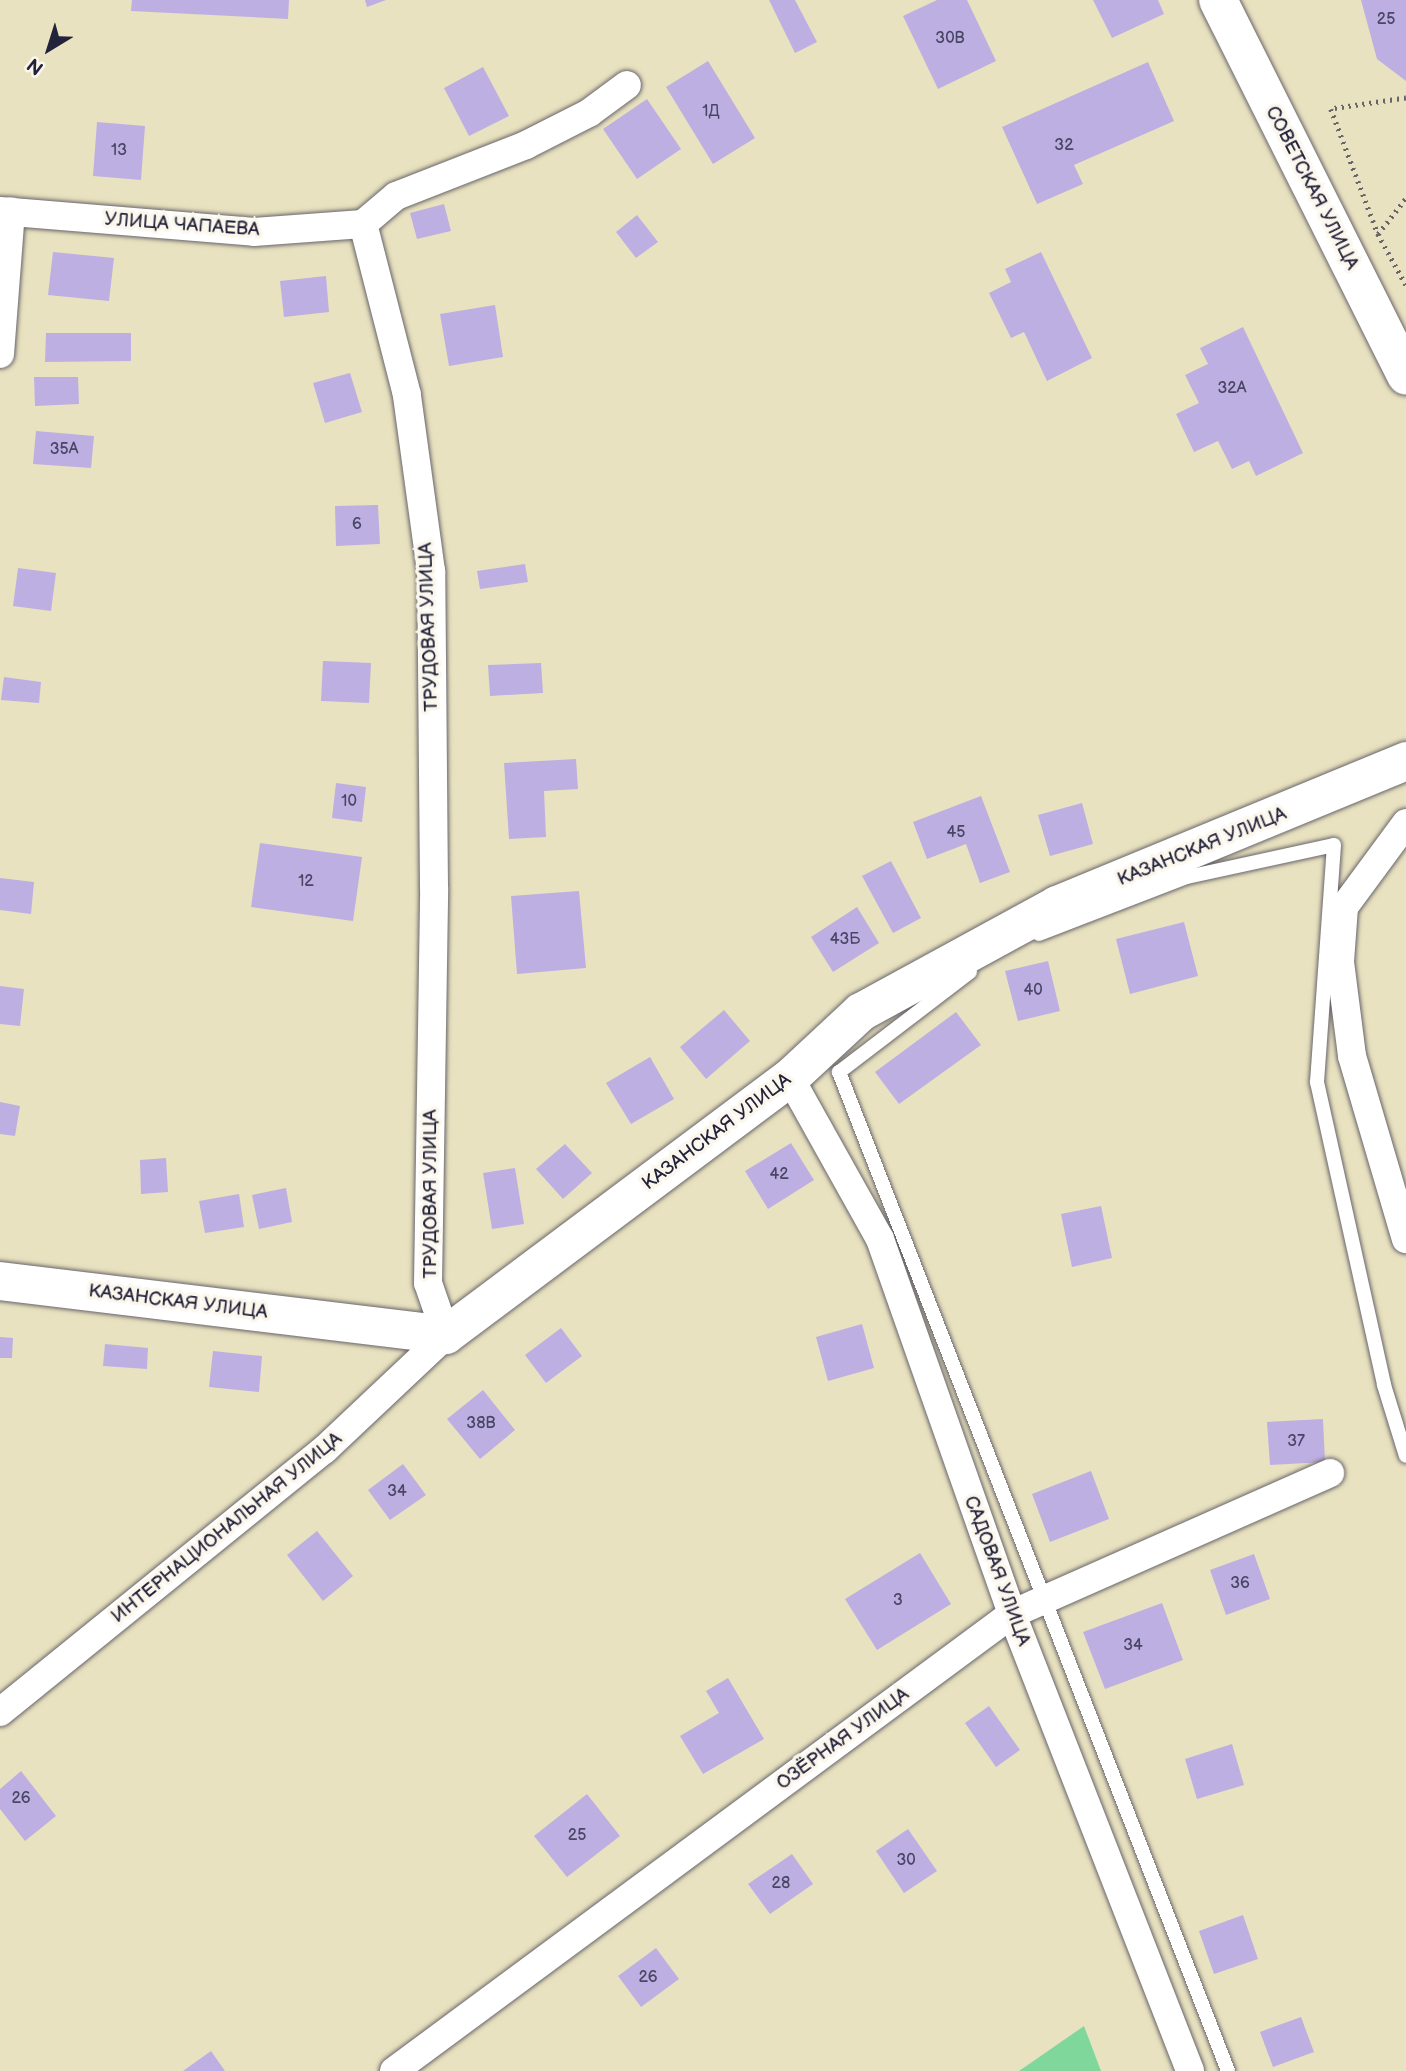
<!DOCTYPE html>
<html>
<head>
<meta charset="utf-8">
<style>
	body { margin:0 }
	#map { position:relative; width:1406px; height:2071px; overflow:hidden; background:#e9e2c0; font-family:"Balsamiq Sans",sans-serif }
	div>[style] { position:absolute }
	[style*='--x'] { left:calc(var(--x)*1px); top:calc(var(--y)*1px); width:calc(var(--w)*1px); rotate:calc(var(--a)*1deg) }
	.green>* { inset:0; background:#80d79c }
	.building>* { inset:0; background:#bdafe2 }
	.path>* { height:4.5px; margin-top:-2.25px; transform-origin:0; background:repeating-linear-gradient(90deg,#68656a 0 2px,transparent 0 7px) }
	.roads { filter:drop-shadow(0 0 2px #68656a) drop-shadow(0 0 2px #68656a) }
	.service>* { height:14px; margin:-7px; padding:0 7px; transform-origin:7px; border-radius:7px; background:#fff }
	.minor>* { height:28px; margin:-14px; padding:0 14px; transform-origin:14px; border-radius:14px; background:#fff }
	.secondary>* { height:38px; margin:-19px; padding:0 19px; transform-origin:19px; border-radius:19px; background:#fff }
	span { translate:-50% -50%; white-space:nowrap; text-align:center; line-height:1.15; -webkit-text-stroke:7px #fbf7ec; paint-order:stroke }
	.number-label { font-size:16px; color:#494565 }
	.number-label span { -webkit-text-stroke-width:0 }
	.street-label { font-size:19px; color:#22223b }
	.north { position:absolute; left:14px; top:14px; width:70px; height:70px; -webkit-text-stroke:5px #fbf7ec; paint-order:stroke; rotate:218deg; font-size:19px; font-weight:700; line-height:28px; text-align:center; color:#22223b }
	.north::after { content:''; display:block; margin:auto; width:24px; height:32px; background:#22223b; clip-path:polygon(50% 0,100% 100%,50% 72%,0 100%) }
</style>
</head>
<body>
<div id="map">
	<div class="green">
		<i style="clip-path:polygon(1084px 2026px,1101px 2071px,1019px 2071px)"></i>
	</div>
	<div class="building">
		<i style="clip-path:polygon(132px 0,289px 0,288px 19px,131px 11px)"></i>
		<i style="clip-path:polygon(365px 0,386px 0,367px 7px)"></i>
		<i style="clip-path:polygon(769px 0,795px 0,817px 42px,795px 53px)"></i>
		<i style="clip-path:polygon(937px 0,967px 0,996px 61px,938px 89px,903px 16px)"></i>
		<i style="clip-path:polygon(1093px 0,1158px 0,1164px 14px,1112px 38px)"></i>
		<i style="clip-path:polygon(1361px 0,1406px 0,1406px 81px,1377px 59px)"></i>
		<i style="clip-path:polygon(708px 61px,755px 138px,713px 164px,666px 87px)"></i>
		<i style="clip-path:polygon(1148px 62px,1174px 121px,1074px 165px,1083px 184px,1037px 204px,1002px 127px)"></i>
		<i style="clip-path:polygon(483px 67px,509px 116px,469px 136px,444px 88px)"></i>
		<i style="clip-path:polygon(647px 99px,681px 149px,637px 179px,603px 129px)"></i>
		<i style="clip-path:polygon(97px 122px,145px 126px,141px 180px,93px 176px)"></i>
		<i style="clip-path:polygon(444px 204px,451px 231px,417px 239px,410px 213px)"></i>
		<i style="clip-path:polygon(637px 215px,658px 242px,636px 258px,616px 232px)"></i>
		<i style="clip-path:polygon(53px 252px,114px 258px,109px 301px,48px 295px)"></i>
		<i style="clip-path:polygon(1041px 252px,1092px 358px,1047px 381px,1024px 332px,1011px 338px,989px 293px,1011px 282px,1005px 269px)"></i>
		<i style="clip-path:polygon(326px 276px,329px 312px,284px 317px,280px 281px)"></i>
		<i style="clip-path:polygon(495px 305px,503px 357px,449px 366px,440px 314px)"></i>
		<i style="clip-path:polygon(1243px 327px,1303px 453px,1256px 476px,1249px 461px,1232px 469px,1218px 441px,1194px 452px,1176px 414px,1199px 403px,1185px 375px,1208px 364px,1200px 348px)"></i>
		<i style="clip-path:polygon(46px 333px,131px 333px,131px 361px,45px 362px)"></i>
		<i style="clip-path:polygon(350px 373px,362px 412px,325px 423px,313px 383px)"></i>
		<i style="clip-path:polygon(34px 377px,78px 377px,79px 404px,35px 406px)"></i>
		<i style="clip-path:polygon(36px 431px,94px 436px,91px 468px,33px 464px)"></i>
		<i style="clip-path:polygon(378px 505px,380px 544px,336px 546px,335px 506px)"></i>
		<i style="clip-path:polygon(525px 564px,528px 582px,480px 589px,477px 571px)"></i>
		<i style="clip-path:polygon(18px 568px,56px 573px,51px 611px,13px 606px)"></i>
		<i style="clip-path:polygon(323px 661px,371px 663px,369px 703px,321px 701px)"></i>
		<i style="clip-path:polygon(541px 663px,543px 693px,490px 696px,488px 665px)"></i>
		<i style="clip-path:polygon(4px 677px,41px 682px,39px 703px,1px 700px)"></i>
		<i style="clip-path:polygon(576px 759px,578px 789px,544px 791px,546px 837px,509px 839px,504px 763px)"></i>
		<i style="clip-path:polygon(336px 783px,366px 787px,362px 822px,332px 818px)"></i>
		<i style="clip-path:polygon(981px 796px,1010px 872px,980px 883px,966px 844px,927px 859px,913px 822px)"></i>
		<i style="clip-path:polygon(1082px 803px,1093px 844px,1050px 856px,1038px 815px)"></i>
		<i style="clip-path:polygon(260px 843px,362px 857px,353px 921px,251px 907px)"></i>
		<i style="clip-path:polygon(891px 861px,921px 918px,893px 933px,862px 876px)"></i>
		<i style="clip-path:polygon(0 878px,34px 882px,31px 914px,0 910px)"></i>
		<i style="clip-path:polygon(579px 891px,586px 968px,517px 974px,511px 896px)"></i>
		<i style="clip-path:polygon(857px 907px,879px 943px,833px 972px,811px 937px)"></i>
		<i style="clip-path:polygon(1184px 922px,1198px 976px,1130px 994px,1116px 939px)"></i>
		<i style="clip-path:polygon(1048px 961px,1060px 1011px,1018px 1021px,1005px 971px)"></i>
		<i style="clip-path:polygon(0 986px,24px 989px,20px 1026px,0 1024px)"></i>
		<i style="clip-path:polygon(724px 1010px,750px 1041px,706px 1079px,680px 1047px)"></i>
		<i style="clip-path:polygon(956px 1012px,981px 1045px,899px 1104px,875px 1072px)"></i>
		<i style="clip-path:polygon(650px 1057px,674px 1099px,631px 1124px,606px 1083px)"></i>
		<i style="clip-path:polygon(0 1102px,20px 1106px,15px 1136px,0 1134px)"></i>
		<i style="clip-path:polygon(791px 1143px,814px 1180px,768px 1209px,745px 1171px)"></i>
		<i style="clip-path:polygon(565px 1144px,592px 1173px,563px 1199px,536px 1169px)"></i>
		<i style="clip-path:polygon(166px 1158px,168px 1192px,141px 1194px,140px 1160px)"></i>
		<i style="clip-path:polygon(515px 1168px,524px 1224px,492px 1229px,483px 1173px)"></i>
		<i style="clip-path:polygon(286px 1188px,292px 1222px,259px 1229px,252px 1195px)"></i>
		<i style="clip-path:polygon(239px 1194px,244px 1227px,205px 1233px,199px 1201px)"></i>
		<i style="clip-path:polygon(1101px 1206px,1112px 1258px,1072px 1267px,1061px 1214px)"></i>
		<i style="clip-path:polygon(862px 1324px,874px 1368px,828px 1381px,816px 1337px)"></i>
		<i style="clip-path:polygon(561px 1328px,582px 1356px,546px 1383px,525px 1355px)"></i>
		<i style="clip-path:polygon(0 1337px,13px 1338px,12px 1358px,0 1358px)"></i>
		<i style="clip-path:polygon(105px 1344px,148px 1348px,147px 1369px,103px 1366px)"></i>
		<i style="clip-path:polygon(213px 1351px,262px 1356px,259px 1392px,209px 1387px)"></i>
		<i style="clip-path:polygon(483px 1390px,515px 1430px,480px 1459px,447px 1419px)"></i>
		<i style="clip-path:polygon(1323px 1419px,1325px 1462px,1270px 1465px,1267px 1422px)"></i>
		<i style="clip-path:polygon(403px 1464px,426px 1495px,390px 1520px,368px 1490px)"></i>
		<i style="clip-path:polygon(1091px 1471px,1109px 1519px,1050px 1542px,1032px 1494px)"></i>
		<i style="clip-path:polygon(317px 1531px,353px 1576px,323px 1601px,287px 1555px)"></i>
		<i style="clip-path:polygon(920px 1553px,951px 1604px,877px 1650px,845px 1599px)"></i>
		<i style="clip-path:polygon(1254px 1554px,1270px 1599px,1226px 1615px,1210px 1570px)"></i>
		<i style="clip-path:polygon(1162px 1603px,1183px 1660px,1105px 1689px,1083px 1632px)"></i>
		<i style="clip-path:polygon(728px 1678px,764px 1739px,703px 1774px,680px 1736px,719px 1713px,706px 1691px)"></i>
		<i style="clip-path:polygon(989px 1706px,1020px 1750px,996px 1767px,965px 1723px)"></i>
		<i style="clip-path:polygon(1232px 1744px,1244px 1785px,1197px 1799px,1185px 1759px)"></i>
		<i style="clip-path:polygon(21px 1771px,56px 1816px,25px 1841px,0 1809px,0 1789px)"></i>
		<i style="clip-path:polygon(587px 1794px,620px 1836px,567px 1877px,534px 1836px)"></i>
		<i style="clip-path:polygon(908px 1829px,937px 1871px,904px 1893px,876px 1851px)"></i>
		<i style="clip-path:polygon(792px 1854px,813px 1884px,770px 1914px,748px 1884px)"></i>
		<i style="clip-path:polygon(1243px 1915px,1258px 1959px,1214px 1974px,1199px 1931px)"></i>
		<i style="clip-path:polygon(656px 1948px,679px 1979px,641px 2007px,618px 1976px)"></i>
		<i style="clip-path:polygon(1301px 2017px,1314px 2052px,1273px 2067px,1260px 2032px)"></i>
		<i style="clip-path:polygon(211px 2051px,225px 2071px,183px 2071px)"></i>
	</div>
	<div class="path">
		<i style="--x:1406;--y:98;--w:76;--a:171.7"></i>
		<i style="--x:1331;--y:109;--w:134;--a:69.4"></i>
		<i style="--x:1378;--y:234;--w:58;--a:61.2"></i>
		<i style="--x:1378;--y:234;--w:46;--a:-52.1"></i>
	</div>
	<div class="roads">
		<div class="service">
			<i style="--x:1039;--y:934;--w:159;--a:-21.1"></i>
			<i style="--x:1187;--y:877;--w:150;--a:-12.3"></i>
			<i style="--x:1334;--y:845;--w:238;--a:94.1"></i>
			<i style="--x:1317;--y:1082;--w:310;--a:77.5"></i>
			<i style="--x:1384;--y:1385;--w:74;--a:72.8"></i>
			<i style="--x:970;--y:972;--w:165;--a:142.6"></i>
			<i style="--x:839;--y:1072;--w:1072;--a:68.72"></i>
		</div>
		<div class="minor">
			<i style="--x:0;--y:211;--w:255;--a:4.7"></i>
			<i style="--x:254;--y:232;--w:109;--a:-4.2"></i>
			<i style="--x:0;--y:354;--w:143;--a:-85.6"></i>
			<i style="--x:1406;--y:823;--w:104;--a:126.4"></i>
			<i style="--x:1344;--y:907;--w:55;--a:94.2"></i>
			<i style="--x:1340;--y:962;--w:95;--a:82.7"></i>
			<i style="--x:1352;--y:1056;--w:191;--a:73.6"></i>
			<i style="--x:790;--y:1078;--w:184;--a:60.8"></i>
			<i style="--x:880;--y:1239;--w:398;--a:70.6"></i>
			<i style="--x:1012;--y:1614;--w:490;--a:68.7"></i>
			<i style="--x:0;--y:1712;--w:417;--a:-39"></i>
			<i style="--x:324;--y:1450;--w:168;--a:-43.3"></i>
			<i style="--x:446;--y:1335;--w:55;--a:-109.1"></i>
			<i style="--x:428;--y:1283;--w:395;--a:-89.1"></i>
			<i style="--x:434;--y:888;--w:317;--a:-90.5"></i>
			<i style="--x:431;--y:571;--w:178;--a:-97.8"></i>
			<i style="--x:407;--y:395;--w:177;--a:-104.4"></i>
			<i style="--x:363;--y:224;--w:43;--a:-40.3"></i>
			<i style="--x:396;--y:196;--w:140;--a:-21.4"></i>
			<i style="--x:526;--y:145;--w:71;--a:-26.9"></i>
			<i style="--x:589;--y:113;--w:47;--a:-36.4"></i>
			<i style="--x:394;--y:2071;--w:769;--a:-36.48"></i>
			<i style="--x:1012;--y:1614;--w:348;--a:-23.9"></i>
		</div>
		<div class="secondary">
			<i style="--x:1218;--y:0;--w:420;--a:63.4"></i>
			<i style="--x:0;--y:1281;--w:449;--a:6.9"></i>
			<i style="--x:446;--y:1335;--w:429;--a:-36.8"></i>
			<i style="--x:790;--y:1078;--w:97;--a:-42.9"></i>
			<i style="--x:861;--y:1012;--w:223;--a:-28.6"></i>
			<i style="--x:1057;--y:905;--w:378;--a:-22.4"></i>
		</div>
	</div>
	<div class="number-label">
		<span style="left:1386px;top:20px">25</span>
		<span style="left:950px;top:39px">30В</span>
		<span style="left:711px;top:112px">1Д</span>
		<span style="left:1064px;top:146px">32</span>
		<span style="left:119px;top:151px">13</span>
		<span style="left:1232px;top:389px">32А</span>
		<span style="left:64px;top:450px">35А</span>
		<span style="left:357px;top:525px">6</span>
		<span style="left:349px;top:802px">10</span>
		<span style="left:956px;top:833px">45</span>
		<span style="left:306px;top:882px">12</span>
		<span style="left:845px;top:940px">43Б</span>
		<span style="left:1033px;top:991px">40</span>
		<span style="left:779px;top:1175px">42</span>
		<span style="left:481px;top:1424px">38В</span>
		<span style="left:1296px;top:1442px">37</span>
		<span style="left:397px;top:1492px">34</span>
		<span style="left:1240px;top:1584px">36</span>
		<span style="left:898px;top:1601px">3</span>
		<span style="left:1133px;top:1646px">34</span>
		<span style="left:21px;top:1799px">26</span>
		<span style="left:577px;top:1836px">25</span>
		<span style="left:906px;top:1861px">30</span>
		<span style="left:781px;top:1884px">28</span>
		<span style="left:648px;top:1978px">26</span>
	</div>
	<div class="street-label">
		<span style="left:1312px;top:188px;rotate:63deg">СОВЕТСКАЯ УЛИЦА</span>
		<span style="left:182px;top:225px;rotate:4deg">УЛИЦА ЧАПАЕВА</span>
		<span style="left:429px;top:627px;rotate:-92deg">ТРУДОВАЯ УЛИЦА</span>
		<span style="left:1202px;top:847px;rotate:-22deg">КАЗАНСКАЯ УЛИЦА</span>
		<span style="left:717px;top:1132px;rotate:-37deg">КАЗАНСКАЯ УЛИЦА</span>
		<span style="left:431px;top:1194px;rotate:-90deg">ТРУДОВАЯ УЛИЦА</span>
		<span style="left:178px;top:1302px;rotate:7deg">КАЗАНСКАЯ УЛИЦА</span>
		<span style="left:227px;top:1528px;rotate:-39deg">ИНТЕРНАЦИОНАЛЬНАЯ УЛИЦА</span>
		<span style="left:997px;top:1571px;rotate:70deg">САДОВАЯ УЛИЦА</span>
		<span style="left:843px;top:1739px;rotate:-36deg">ОЗЁРНАЯ УЛИЦА</span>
	</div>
	<div class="north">N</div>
</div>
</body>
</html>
